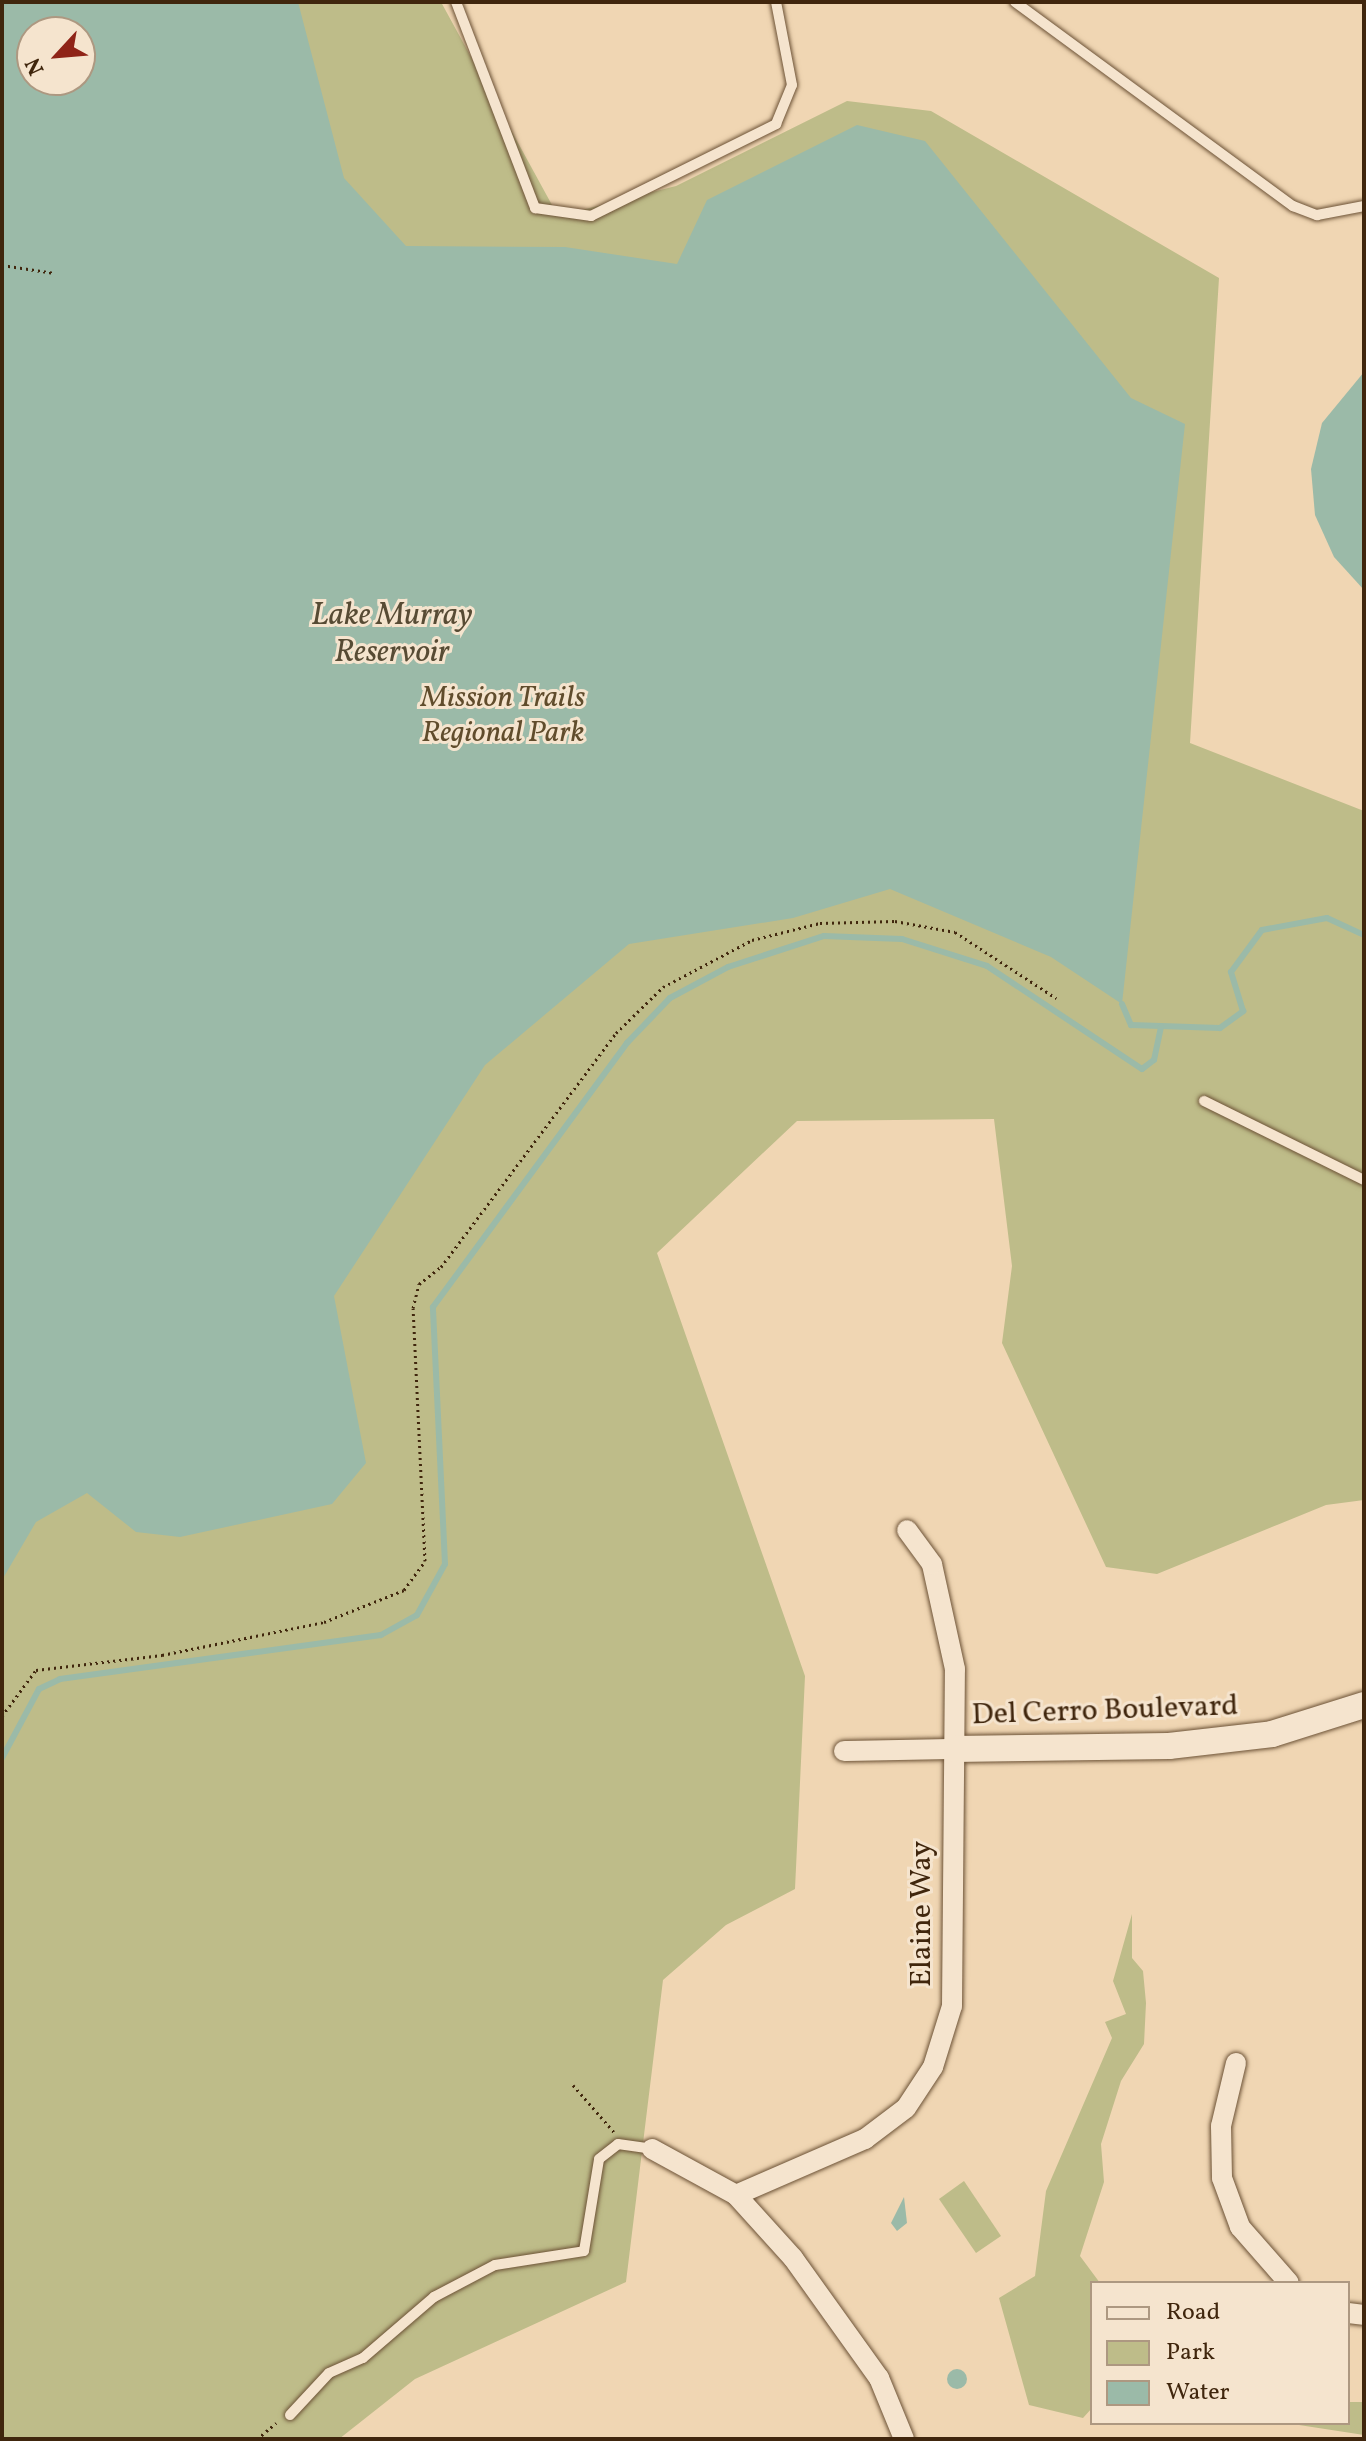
<!DOCTYPE html>
<html>
<head>
<meta charset="utf-8">
<style>
	body { margin:0 }
	#map { position:relative; width:1366px; height:2441px; overflow:hidden; background:#f0d6b3; font-family:Vollkorn,serif }
	div>[style] { position:absolute }
	[style*='--x'] { left:calc(var(--x)*1px); top:calc(var(--y)*1px); width:calc(var(--w)*1px); rotate:calc(var(--a)*1deg) }
	.green>* { inset:0; background:#bebc89 }
	.water>* { inset:0; background:#9bbaa8 }
	.round { border-radius:50% }
	.stream>* { height:6px; margin:-3px; padding:0 3px; transform-origin:3px; border-radius:3px; background:#9bbaa8 }
	.path>* { height:3px; margin-top:-1.5px; transform-origin:0; background:repeating-linear-gradient(90deg,#40260d 0 2px,transparent 0 6px) }
	.roads { filter:drop-shadow(0 0 2px #6c5236) drop-shadow(0 0 2px #6c5236) }
	.service>* { height:10px; margin:-5px; padding:0 5px; transform-origin:5px; border-radius:5px; background:#f5e4ce }
	.minor>* { height:20px; margin:-10px; padding:0 10px; transform-origin:10px; border-radius:10px; background:#f5e4ce }
	.tertiary>* { height:26px; margin:-13px; padding:0 13px; transform-origin:13px; border-radius:13px; background:#f5e4ce }
	span { translate:-50% -50%; white-space:nowrap; text-align:center; line-height:1.15; -webkit-text-stroke:6px #f5e4ce; paint-order:stroke }
	.park-label { font-size:30px; color:#604c2c; font-style:italic }
	.street-label { font-size:30px; color:#40260d }
	.water-label { font-size:32px; color:#574b34; font-style:italic }
	.frame { position:absolute; inset:0; border:4px solid #40260d; pointer-events:none }
	.legend { position:absolute; left:1090px; top:2281px; width:260px; height:144px; box-sizing:border-box; background:#f5e4ce; border:2px solid #ad9881; margin:0; padding:10px 14px; list-style:none; font-size:24px; color:#40260d }
	.legend li { display:flex; align-items:center; gap:16px; height:40px }
	.legend b { width:40px; border:2px solid #ad9881 }
	.north { position:absolute; left:16px; top:16px; width:80px; height:80px; box-sizing:border-box; background:#f5e4ce; border:2px solid #ad9881; border-radius:50%; rotate:244deg; font-size:22px; font-weight:700; line-height:32px; text-align:center; color:#40260d }
	.north::after { content:''; display:block; margin:auto; width:28px; height:36px; background:#8f2418; clip-path:polygon(50% 0,100% 100%,50% 72%,0 100%) }
</style>
</head>
<body>
<div id="map">
	<div class="green">
		<i style="clip-path:polygon(evenodd,2px 2px,441px 2px,558px 216px,676px 186px,847px 101px,931px 111px,1219px 278px,1190px 743px,1364px 811px,1364px 1500px,1326px 1505px,1157px 1574px,1106px 1567px,1002px 1343px,1012px 1266px,994px 1119px,797px 1121px,657px 1253px,805px 1676px,795px 1889px,726px 1925px,663px 1980px,626px 2282px,415px 2379px,339px 2439px,2px 2439px,2px 2px,32px 32px,80px 32px,80px 80px,32px 80px,32px 32px)"></i>
		<i style="clip-path:polygon(1132px 1914px,1132px 1958px,1143px 1971px,1146px 2003px,1144px 2044px,1121px 2081px,1101px 2144px,1104px 2182px,1080px 2256px,1100px 2283px,1092px 2283px,1092px 2408px,1083px 2418px,1029px 2405px,999px 2298px,1035px 2276px,1046px 2191px,1112px 2038px,1105px 2022px,1126px 2014px,1113px 1981px)"></i>
		<i style="clip-path:polygon(964px 2181px,1001px 2236px,976px 2253px,939px 2199px)"></i>
		<i style="clip-path:polygon(1348px 2402px,1364px 2402px,1364px 2435px,1286px 2423px,1348px 2423px)"></i>
	</div>
	<div class="water">
		<i style="clip-path:polygon(evenodd,2px 2px,298px 2px,344px 178px,406px 246px,565px 247px,677px 264px,707px 200px,857px 125px,925px 141px,1131px 398px,1185px 424px,1122px 1004px,1051px 957px,890px 889px,793px 918px,629px 944px,485px 1065px,334px 1296px,366px 1463px,332px 1504px,180px 1537px,136px 1532px,87px 1493px,36px 1522px,2px 1580px,2px 2px,32px 32px,80px 32px,80px 80px,32px 80px,32px 32px)"></i>
		<i style="clip-path:polygon(1364px 372px,1364px 590px,1334px 557px,1315px 515px,1311px 469px,1322px 423px)"></i>
		<i style="clip-path:polygon(904px 2197px,907px 2223px,897px 2231px,891px 2223px)"></i>
		<i class="round" style="left:947px;top:2369px;width:20px;height:20px"></i>
	</div>
	<div class="stream">
		<i style="--x:1122;--y:1004;--w:23;--a:67"></i>
		<i style="--x:1131;--y:1025;--w:89;--a:1.9"></i>
		<i style="--x:1220;--y:1028;--w:29;--a:-36"></i>
		<i style="--x:1243;--y:1011;--w:41;--a:-107.1"></i>
		<i style="--x:1231;--y:972;--w:52;--a:-53.6"></i>
		<i style="--x:1262;--y:930;--w:66;--a:-10.5"></i>
		<i style="--x:1327;--y:918;--w:41;--a:24.7"></i>
		<i style="--x:433;--y:1307;--w:328;--a:-53.7"></i>
		<i style="--x:627;--y:1043;--w:62;--a:-46.3"></i>
		<i style="--x:670;--y:998;--w:66;--a:-28.1"></i>
		<i style="--x:728;--y:967;--w:101;--a:-17.9"></i>
		<i style="--x:824;--y:936;--w:78;--a:2.2"></i>
		<i style="--x:902;--y:939;--w:89;--a:17.6"></i>
		<i style="--x:987;--y:966;--w:186;--a:33.6"></i>
		<i style="--x:1142;--y:1069;--w:15;--a:-37"></i>
		<i style="--x:1154;--y:1060;--w:34;--a:-78"></i>
		<i style="--x:2;--y:1758;--w:78;--a:-61.8"></i>
		<i style="--x:39;--y:1689;--w:23;--a:-25"></i>
		<i style="--x:60;--y:1679;--w:324;--a:-7.8"></i>
		<i style="--x:381;--y:1635;--w:41;--a:-29.1"></i>
		<i style="--x:417;--y:1615;--w:58;--a:-61.2"></i>
		<i style="--x:445;--y:1564;--w:257;--a:-92.7"></i>
	</div>
	<div class="path">
		<i style="--x:2;--y:265;--w:53;--a:8.7"></i>
		<i style="--x:2;--y:1716;--w:57;--a:-53.5"></i>
		<i style="--x:36;--y:1670;--w:127;--a:-6.8"></i>
		<i style="--x:162;--y:1655;--w:165;--a:-11.5"></i>
		<i style="--x:324;--y:1622;--w:86;--a:-21.8"></i>
		<i style="--x:404;--y:1590;--w:36;--a:-54"></i>
		<i style="--x:425;--y:1561;--w:253;--a:-92.7"></i>
		<i style="--x:413;--y:1308;--w:25;--a:-76"></i>
		<i style="--x:419;--y:1284;--w:28;--a:-38"></i>
		<i style="--x:441;--y:1267;--w:292;--a:-53.2"></i>
		<i style="--x:616;--y:1033;--w:66;--a:-44.4"></i>
		<i style="--x:663;--y:987;--w:101;--a:-27.8"></i>
		<i style="--x:752;--y:940;--w:70;--a:-14"></i>
		<i style="--x:820;--y:923;--w:75;--a:-1.5"></i>
		<i style="--x:895;--y:921;--w:61;--a:10.4"></i>
		<i style="--x:955;--y:932;--w:121;--a:33.2"></i>
		<i style="--x:573;--y:2085;--w:62;--a:48.9"></i>
		<i style="--x:257;--y:2439;--w:25;--a:-40"></i>
	</div>
	<div class="roads">
		<div class="service">
			<i style="--x:456;--y:2;--w:221;--a:69"></i>
			<i style="--x:535;--y:208;--w:57;--a:8.1"></i>
			<i style="--x:591;--y:216;--w:207;--a:-26.4"></i>
			<i style="--x:776;--y:124;--w:42;--a:-67.7"></i>
			<i style="--x:792;--y:85;--w:85;--a:-100.9"></i>
			<i style="--x:1015;--y:2;--w:345;--a:36.3"></i>
			<i style="--x:1293;--y:206;--w:26;--a:21"></i>
			<i style="--x:1317;--y:215;--w:48;--a:-10.8"></i>
			<i style="--x:1204;--y:1101;--w:178;--a:26.3"></i>
			<i style="--x:290;--y:2415;--w:57;--a:-47.1"></i>
			<i style="--x:329;--y:2373;--w:37;--a:-24"></i>
			<i style="--x:363;--y:2358;--w:94;--a:-40.7"></i>
			<i style="--x:434;--y:2297;--w:69;--a:-27.7"></i>
			<i style="--x:495;--y:2265;--w:90;--a:-8.9"></i>
			<i style="--x:584;--y:2251;--w:93;--a:-80.7"></i>
			<i style="--x:599;--y:2159;--w:24;--a:-38"></i>
			<i style="--x:618;--y:2144;--w:34;--a:8"></i>
		</div>
		<div class="minor">
			<i style="--x:844;--y:1751;--w:109;--a:-1.1"></i>
			<i style="--x:1236;--y:2063;--w:65;--a:103.4"></i>
			<i style="--x:1221;--y:2126;--w:52;--a:88.9"></i>
			<i style="--x:1222;--y:2178;--w:52;--a:69.8"></i>
			<i style="--x:1240;--y:2227;--w:74;--a:48.8"></i>
			<i style="--x:652;--y:2149;--w:96;--a:28.7"></i>
			<i style="--x:736;--y:2195;--w:85;--a:47.9"></i>
			<i style="--x:793;--y:2258;--w:148;--a:54.4"></i>
			<i style="--x:879;--y:2378;--w:66;--a:67.7"></i>
			<i style="--x:736;--y:2195;--w:141;--a:-23.5"></i>
			<i style="--x:865;--y:2139;--w:51;--a:-37.1"></i>
			<i style="--x:906;--y:2108;--w:49;--a:-56.6"></i>
			<i style="--x:933;--y:2067;--w:64;--a:-72.7"></i>
			<i style="--x:952;--y:2006;--w:337;--a:-89.5"></i>
			<i style="--x:955;--y:1669;--w:107;--a:-102.4"></i>
			<i style="--x:932;--y:1564;--w:42;--a:-126.3"></i>
			<i style="--x:1348;--y:2313;--w:16;--a:7"></i>
		</div>
		<div class="tertiary">
			<i style="--x:953;--y:1749;--w:216;--a:-0.8"></i>
			<i style="--x:1169;--y:1746;--w:104;--a:-6.6"></i>
			<i style="--x:1272;--y:1734;--w:96;--a:-17.5"></i>
		</div>
	</div>
	<div class="park-label">
		<span style="left:503px;top:715px">Mission Trails<br>Regional Park</span>
	</div>
	<div class="street-label">
		<span style="left:1105px;top:1711px;rotate:-2deg">Del Cerro Boulevard</span>
		<span style="left:922px;top:1914px;rotate:-90deg">Elaine Way</span>
	</div>
	<div class="water-label">
		<span style="left:392px;top:635px">Lake Murray<br>Reservoir</span>
	</div>
	<div class="frame"></div>
	<ul class="legend">
	<li><b style="height:10px;background:#f5e4ce"></b>Road</li>
	<li><b style="height:22px;background:#bebc89"></b>Park</li>
	<li><b style="height:22px;background:#9bbaa8"></b>Water</li>
	</ul>
	<div class="north">N</div>
</div>
</body>
</html>
